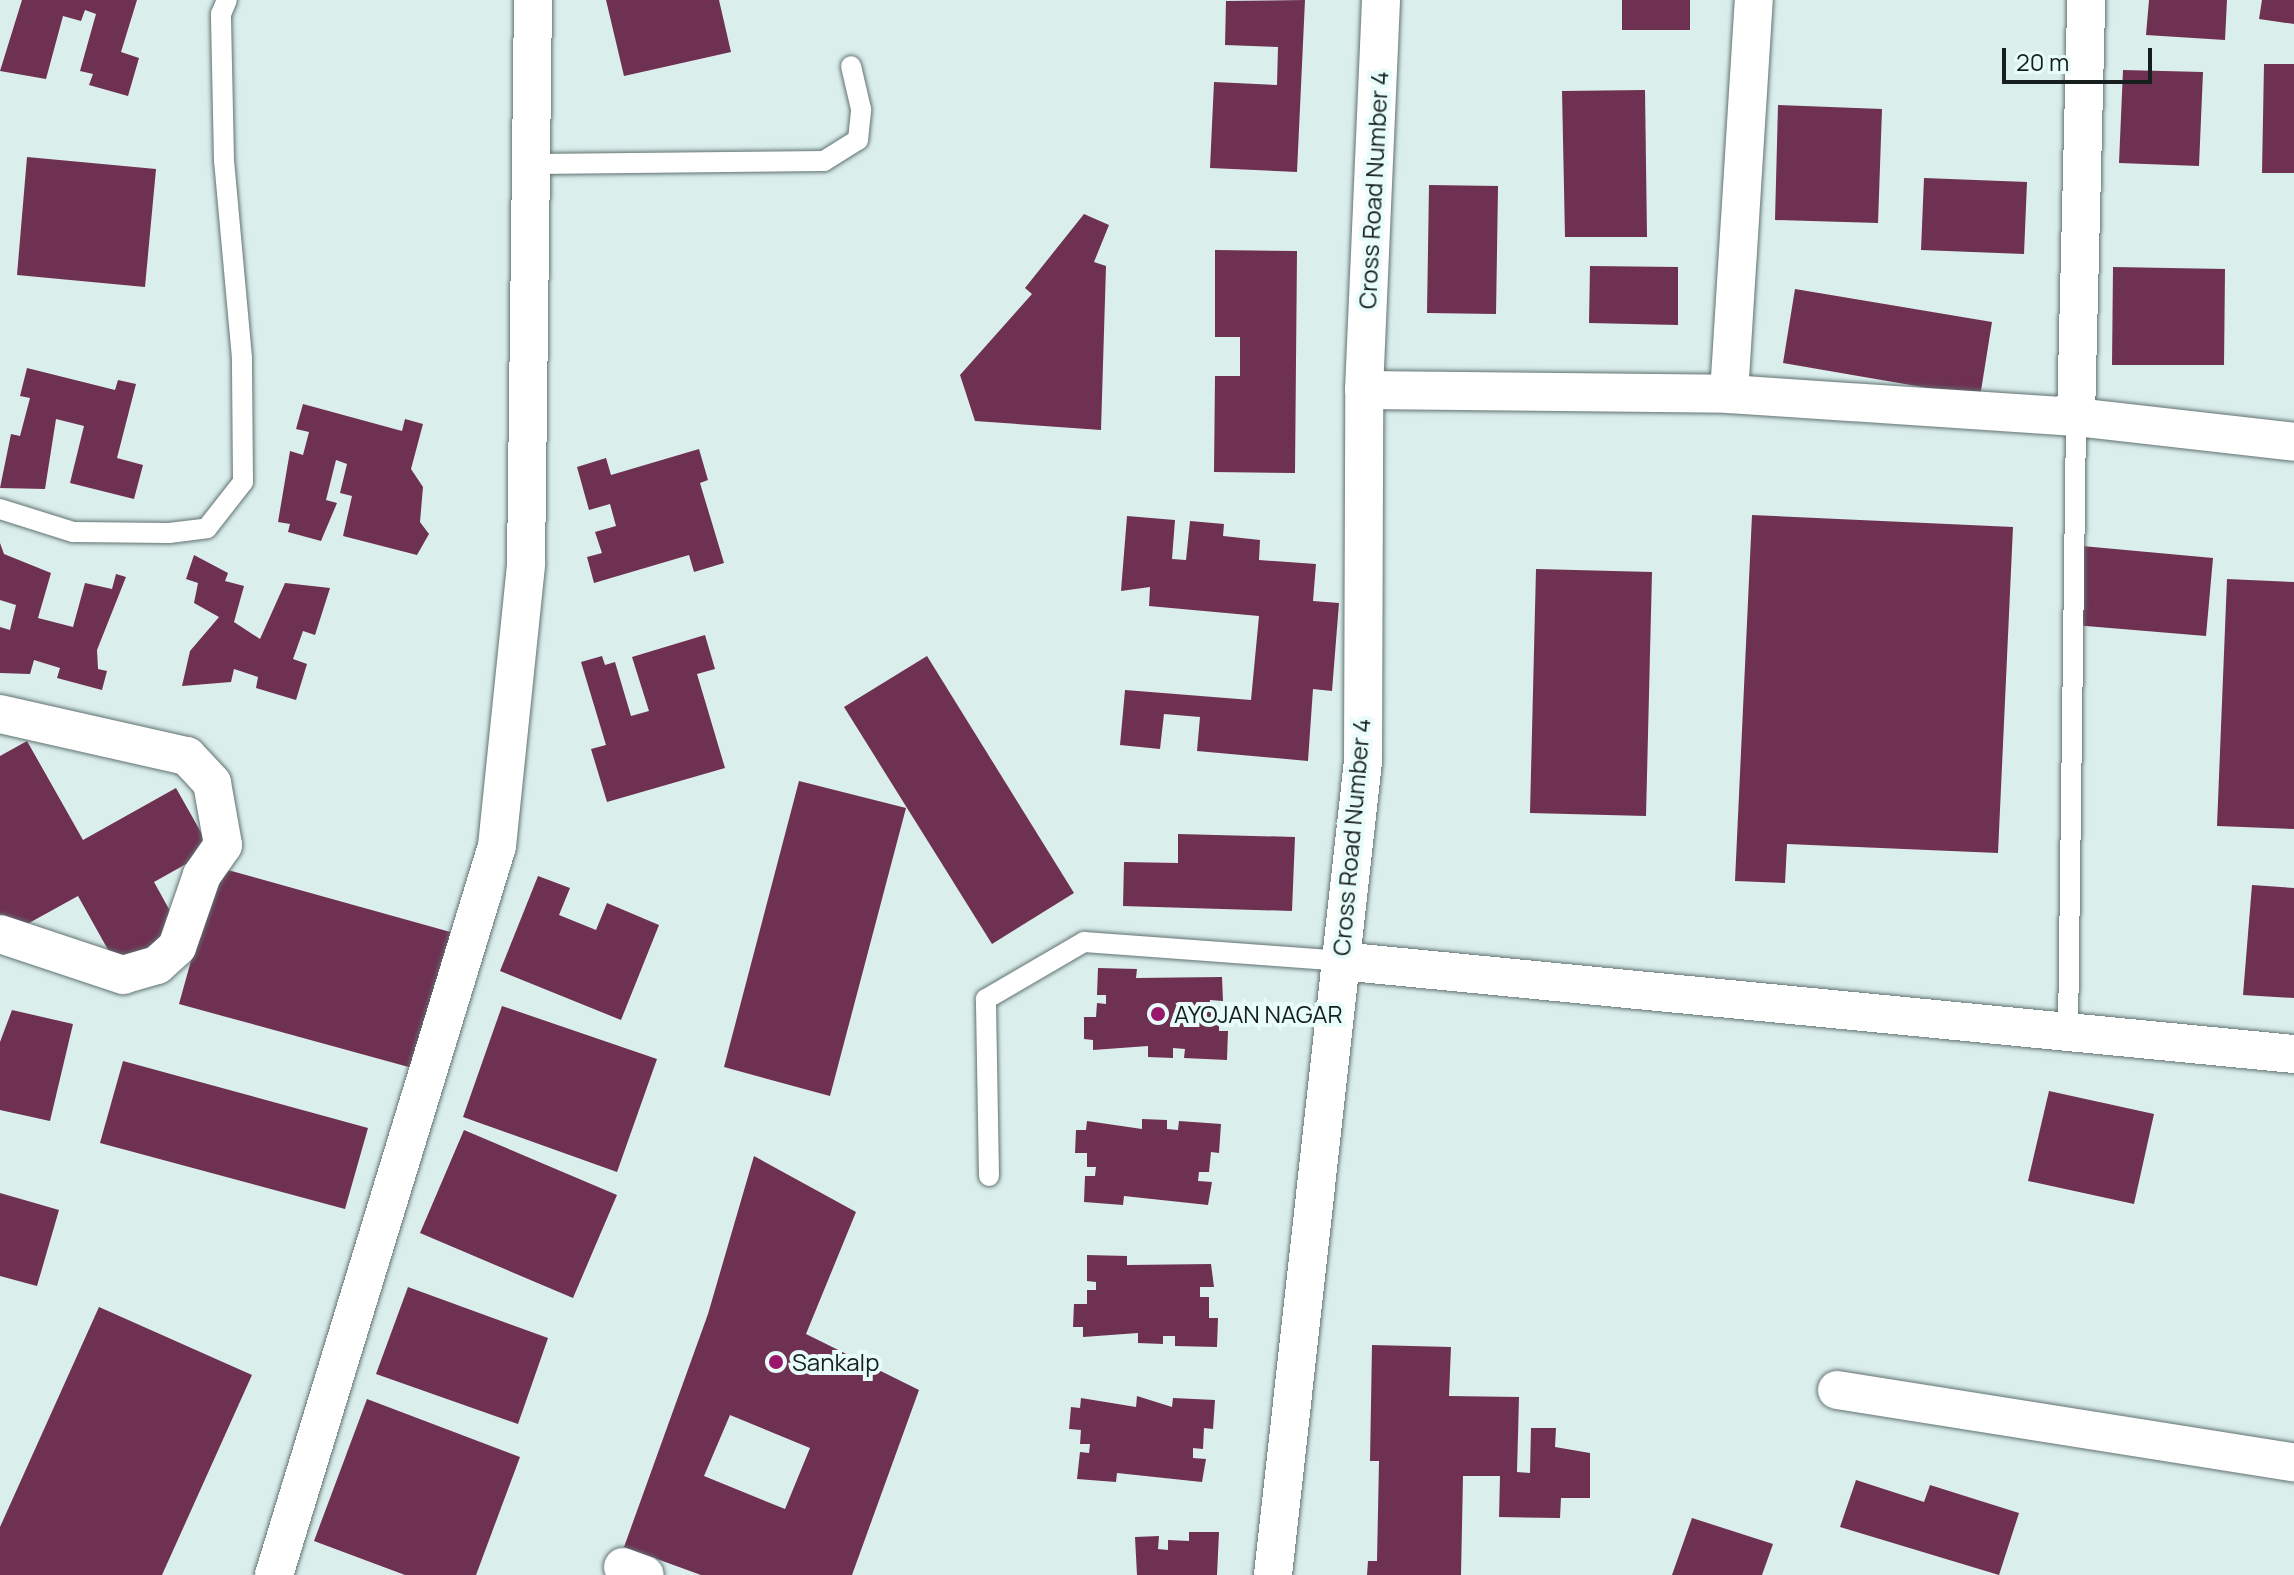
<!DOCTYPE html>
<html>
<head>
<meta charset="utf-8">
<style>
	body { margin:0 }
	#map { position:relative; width:2294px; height:1575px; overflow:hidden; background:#daeeec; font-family:Manrope,sans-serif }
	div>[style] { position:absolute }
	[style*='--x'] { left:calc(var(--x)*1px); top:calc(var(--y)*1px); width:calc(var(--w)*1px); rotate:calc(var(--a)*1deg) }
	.building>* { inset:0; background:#6e3152 }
	.roads { filter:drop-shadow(0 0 2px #617271) drop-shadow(0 0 2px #617271) }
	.lane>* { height:20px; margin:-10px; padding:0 10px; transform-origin:10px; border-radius:10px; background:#fff }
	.street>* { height:38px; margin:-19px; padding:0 19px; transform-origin:19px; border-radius:19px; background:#fff }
	.dots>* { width:22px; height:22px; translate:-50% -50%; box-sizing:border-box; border:4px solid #e8fcf9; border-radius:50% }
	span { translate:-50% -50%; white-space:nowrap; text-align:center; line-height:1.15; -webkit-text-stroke:8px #e8fcf9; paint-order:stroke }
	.street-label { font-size:24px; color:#171f1e }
	.poi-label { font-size:24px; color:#171f1e }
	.left { translate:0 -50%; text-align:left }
	.scale { position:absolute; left:2002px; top:48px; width:150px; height:36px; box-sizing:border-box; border:4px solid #171f1e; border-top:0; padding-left:10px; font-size:24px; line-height:28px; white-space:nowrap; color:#171f1e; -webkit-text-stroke:6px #e8fcf9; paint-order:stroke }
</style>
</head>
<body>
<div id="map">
	<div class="building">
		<i style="clip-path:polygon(22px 0,137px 0,121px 52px,139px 58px,128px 96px,89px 85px,93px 74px,80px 71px,96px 14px,85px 10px,81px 21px,63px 16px,46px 79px,0 71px)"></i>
		<i style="clip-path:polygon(606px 0,719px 0,731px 52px,624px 76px)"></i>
		<i style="clip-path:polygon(1305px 0,1297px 172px,1210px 168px,1214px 82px,1277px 85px,1278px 47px,1225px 45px,1226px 1px)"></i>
		<i style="clip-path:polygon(1622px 0,1690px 0,1690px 30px,1622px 30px)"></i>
		<i style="clip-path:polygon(2149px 0,2227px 0,2225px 40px,2146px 35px)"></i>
		<i style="clip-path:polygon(2262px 0,2294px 0,2294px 24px,2259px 19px)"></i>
		<i style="clip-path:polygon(2264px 64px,2294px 64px,2294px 173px,2262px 173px)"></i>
		<i style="clip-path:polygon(2123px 70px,2203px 72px,2199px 166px,2119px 163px)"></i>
		<i style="clip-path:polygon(1645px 90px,1647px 237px,1565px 237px,1562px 91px)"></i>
		<i style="clip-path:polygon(1778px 105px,1882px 109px,1878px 223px,1775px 220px)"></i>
		<i style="clip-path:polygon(27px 157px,156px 169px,145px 287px,17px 275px)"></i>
		<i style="clip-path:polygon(1924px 178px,2027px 182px,2024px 254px,1921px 250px)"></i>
		<i style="clip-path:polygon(1429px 185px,1498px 186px,1496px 314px,1427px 313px)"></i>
		<i style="clip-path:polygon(1084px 214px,1109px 225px,1094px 262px,1106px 266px,1101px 430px,975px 421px,960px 375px,1032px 294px,1025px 288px)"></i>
		<i style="clip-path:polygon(1215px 250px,1297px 251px,1295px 473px,1214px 472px,1215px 376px,1240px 376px,1240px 337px,1215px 337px)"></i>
		<i style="clip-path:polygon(1590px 266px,1678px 267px,1678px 325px,1589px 323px)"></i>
		<i style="clip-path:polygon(2113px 267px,2225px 269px,2224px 365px,2112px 365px)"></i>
		<i style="clip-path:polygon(1795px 289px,1992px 322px,1980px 397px,1783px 363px)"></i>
		<i style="clip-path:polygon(27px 368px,115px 390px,118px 380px,136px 384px,117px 458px,143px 465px,134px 499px,70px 483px,84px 426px,56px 419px,45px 489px,0 488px,11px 434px,20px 436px,30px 398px,20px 396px)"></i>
		<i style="clip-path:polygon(303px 404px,402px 431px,405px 419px,423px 424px,411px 469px,423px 487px,420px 522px,429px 534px,417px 555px,343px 536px,352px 496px,340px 493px,347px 464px,336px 460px,326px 500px,337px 503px,321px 541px,288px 532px,290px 524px,278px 522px,290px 451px,303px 455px,309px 432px,296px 429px)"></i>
		<i style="clip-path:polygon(699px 449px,708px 480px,700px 483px,724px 563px,694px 572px,689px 555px,594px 583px,587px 557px,602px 553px,595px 532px,616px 526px,610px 504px,589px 510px,577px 467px,606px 458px,611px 475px)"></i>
		<i style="clip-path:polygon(1752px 515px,2013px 527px,1998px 853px,1787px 844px,1785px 883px,1735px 881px)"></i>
		<i style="clip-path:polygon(1127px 516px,1175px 520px,1172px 559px,1186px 560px,1190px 521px,1224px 524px,1223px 536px,1260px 540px,1259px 560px,1316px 564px,1313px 601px,1339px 603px,1332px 691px,1313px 689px,1308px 761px,1197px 751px,1200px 717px,1164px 714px,1160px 749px,1120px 745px,1125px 690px,1251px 700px,1259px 616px,1149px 606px,1150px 587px,1121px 591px)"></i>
		<i style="clip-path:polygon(0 543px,4px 554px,51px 573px,38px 618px,73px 627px,85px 583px,112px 589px,116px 574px,126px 577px,97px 650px,98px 669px,107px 671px,102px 690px,57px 678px,60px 668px,34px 660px,30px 674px,0 673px,0 627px,10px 630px,16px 605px,0 600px)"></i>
		<i style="clip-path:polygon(2082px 546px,2213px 558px,2206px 636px,2074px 625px)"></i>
		<i style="clip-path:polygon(194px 555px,228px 573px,225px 581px,244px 586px,234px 622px,260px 639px,285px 583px,330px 588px,315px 635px,303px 631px,293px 659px,307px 664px,296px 700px,256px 688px,258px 677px,234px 669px,231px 682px,182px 686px,190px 651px,219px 617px,194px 603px,198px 583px,186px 579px)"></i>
		<i style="clip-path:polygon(1536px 569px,1652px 572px,1646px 816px,1530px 813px)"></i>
		<i style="clip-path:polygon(2227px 579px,2294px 582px,2294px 829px,2217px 826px)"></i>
		<i style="clip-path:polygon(705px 635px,715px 669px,697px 674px,725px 768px,607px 802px,591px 749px,606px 745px,581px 662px,602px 656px,605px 665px,615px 662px,631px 716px,649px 711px,632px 657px)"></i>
		<i style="clip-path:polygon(927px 656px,1074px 893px,992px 944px,844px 707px)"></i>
		<i style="clip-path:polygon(27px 741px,83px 840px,176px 788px,211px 850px,154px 882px,185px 938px,121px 973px,78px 896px,0 939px,0 756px)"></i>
		<i style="clip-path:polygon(799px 781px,906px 808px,830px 1096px,724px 1067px)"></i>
		<i style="clip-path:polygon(1178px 834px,1295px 837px,1292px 911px,1123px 906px,1124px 862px,1178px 863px)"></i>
		<i style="clip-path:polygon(217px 867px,454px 933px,416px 1069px,179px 1004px)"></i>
		<i style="clip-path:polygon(538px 876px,570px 888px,559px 915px,596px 930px,607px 903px,659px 925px,621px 1020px,500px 971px)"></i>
		<i style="clip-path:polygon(2252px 885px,2294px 888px,2294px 998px,2243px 995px)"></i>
		<i style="clip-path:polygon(1098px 968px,1137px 969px,1136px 978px,1222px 977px,1223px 1001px,1210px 1000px,1209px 1010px,1219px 1010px,1219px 1031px,1228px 1031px,1227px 1060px,1184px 1058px,1185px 1049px,1173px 1048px,1173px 1058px,1148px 1057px,1148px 1046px,1093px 1050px,1093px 1040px,1084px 1039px,1084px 1017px,1096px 1017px,1097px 1003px,1106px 1004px,1106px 995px,1097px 995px)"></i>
		<i style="clip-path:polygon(502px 1006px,657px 1059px,617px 1172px,463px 1117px)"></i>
		<i style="clip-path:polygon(12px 1010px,73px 1024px,50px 1121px,0 1110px,0 1042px)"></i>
		<i style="clip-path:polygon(123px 1061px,368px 1128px,345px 1209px,100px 1143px)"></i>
		<i style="clip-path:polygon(2049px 1091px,2154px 1114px,2134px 1204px,2028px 1181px)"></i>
		<i style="clip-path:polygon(1142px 1119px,1167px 1120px,1167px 1129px,1178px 1130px,1179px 1121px,1221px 1124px,1219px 1153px,1211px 1152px,1209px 1172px,1199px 1172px,1198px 1181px,1212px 1182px,1208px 1205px,1124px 1196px,1123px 1205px,1084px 1202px,1085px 1176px,1095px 1176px,1096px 1167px,1087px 1167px,1087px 1153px,1075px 1153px,1076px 1130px,1086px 1130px,1087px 1121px,1142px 1129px)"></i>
		<i style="clip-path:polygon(464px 1130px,617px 1195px,573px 1298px,420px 1233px)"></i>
		<i style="clip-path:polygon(evenodd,754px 1156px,856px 1212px,806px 1334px,919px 1390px,852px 1575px,701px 1575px,624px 1547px,708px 1314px,754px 1156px,730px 1415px,810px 1448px,785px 1509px,704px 1476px,730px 1415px)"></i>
		<i style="clip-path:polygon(0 1193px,59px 1210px,37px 1286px,0 1276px)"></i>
		<i style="clip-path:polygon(1087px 1255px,1127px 1256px,1127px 1265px,1211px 1264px,1214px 1287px,1200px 1287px,1200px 1297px,1209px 1297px,1209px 1318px,1218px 1318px,1217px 1347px,1175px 1346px,1175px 1336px,1163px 1336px,1163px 1344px,1138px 1343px,1138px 1333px,1083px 1337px,1083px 1327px,1073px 1327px,1074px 1304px,1087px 1304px,1087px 1290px,1096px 1290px,1096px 1282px,1087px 1281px)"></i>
		<i style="clip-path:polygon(408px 1287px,548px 1338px,518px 1424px,376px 1374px)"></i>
		<i style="clip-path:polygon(99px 1307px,252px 1375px,162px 1575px,0 1575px,0 1527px)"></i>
		<i style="clip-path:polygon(1372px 1345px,1451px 1347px,1449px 1396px,1519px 1397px,1517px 1472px,1530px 1473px,1531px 1428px,1556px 1428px,1555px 1447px,1590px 1453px,1590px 1498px,1561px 1498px,1560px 1518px,1499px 1517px,1500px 1476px,1463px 1476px,1461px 1575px,1367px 1575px,1368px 1561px,1377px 1561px,1379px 1461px,1370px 1461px)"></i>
		<i style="clip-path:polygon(1137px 1396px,1172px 1407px,1173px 1398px,1215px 1400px,1213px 1429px,1204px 1428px,1203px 1449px,1193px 1448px,1193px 1458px,1206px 1459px,1202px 1482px,1117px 1473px,1116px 1482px,1077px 1479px,1080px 1452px,1089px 1453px,1090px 1444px,1080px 1444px,1081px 1430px,1069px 1429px,1071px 1407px,1080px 1408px,1081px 1398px,1136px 1407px)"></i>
		<i style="clip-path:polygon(367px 1399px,520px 1457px,476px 1575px,405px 1575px,314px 1541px)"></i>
		<i style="clip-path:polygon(1856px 1480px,1924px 1502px,1930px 1485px,2019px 1513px,1999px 1575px,1840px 1527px)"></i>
		<i style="clip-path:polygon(1692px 1518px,1773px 1544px,1762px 1575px,1672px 1575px)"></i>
		<i style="clip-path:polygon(1189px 1532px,1219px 1532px,1217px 1575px,1137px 1575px,1135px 1537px,1159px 1536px,1158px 1549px,1168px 1550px,1168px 1540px,1189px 1541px)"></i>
	</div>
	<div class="roads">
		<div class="lane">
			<i style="--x:536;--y:164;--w:288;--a:-0.6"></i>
			<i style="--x:824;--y:161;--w:40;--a:-32"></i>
			<i style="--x:858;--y:140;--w:31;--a:-84"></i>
			<i style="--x:861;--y:109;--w:44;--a:-103.1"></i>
			<i style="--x:0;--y:509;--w:77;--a:17.5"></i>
			<i style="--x:73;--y:532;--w:96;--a:0.6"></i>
			<i style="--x:169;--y:533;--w:38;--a:-7"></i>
			<i style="--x:207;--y:528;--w:58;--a:-52"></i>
			<i style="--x:243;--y:482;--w:124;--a:-90.5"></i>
			<i style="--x:242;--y:358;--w:198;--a:-95.2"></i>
			<i style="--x:224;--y:161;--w:147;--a:-91.2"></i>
			<i style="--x:221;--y:14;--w:15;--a:-67"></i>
			<i style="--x:2068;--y:1032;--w:615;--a:-89.25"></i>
			<i style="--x:989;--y:1176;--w:177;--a:-91"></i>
			<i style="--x:986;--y:999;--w:113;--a:-30.2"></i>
			<i style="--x:1084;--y:942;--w:257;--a:4.2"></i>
		</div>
		<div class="street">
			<i style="--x:1364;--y:390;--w:365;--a:0.6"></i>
			<i style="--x:1729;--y:394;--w:348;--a:3.8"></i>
			<i style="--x:2076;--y:417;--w:219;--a:6.5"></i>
			<i style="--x:1729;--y:394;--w:395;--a:-86.4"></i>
			<i style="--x:2076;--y:417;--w:417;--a:-88.6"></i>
			<i style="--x:0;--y:714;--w:192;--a:12.7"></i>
			<i style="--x:187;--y:756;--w:37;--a:47"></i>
			<i style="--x:212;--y:783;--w:63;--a:79.9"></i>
			<i style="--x:223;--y:845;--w:37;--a:125"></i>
			<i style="--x:202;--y:875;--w:76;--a:109.1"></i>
			<i style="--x:177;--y:947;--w:27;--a:138"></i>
			<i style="--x:157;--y:965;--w:35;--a:164"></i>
			<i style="--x:123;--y:975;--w:130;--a:-161.6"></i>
			<i style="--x:1340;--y:961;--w:959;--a:5.57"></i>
			<i style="--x:1837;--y:1390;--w:463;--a:9"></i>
			<i style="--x:623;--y:1567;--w:23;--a:20"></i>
			<i style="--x:274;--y:1575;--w:762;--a:-72.99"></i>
			<i style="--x:497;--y:846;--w:283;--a:-84.1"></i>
			<i style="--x:526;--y:564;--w:564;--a:-89.29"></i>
			<i style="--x:1273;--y:1575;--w:819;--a:-83.69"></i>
			<i style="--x:1363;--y:761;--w:371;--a:-89.8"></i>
			<i style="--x:1364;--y:390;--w:390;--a:-87.5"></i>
		</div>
	</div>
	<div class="dots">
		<i style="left:1158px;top:1014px;background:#9a166a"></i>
		<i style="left:776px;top:1362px;background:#9a166a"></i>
	</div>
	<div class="street-label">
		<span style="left:1373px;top:190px;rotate:-87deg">Cross Road Number 4</span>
		<span style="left:1351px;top:837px;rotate:-85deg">Cross Road Number 4</span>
	</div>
	<div class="poi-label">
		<span class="left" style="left:1174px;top:1014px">AYOJAN NAGAR</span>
		<span class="left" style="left:792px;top:1362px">Sankalp</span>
	</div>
	<div class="scale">20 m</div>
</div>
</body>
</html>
